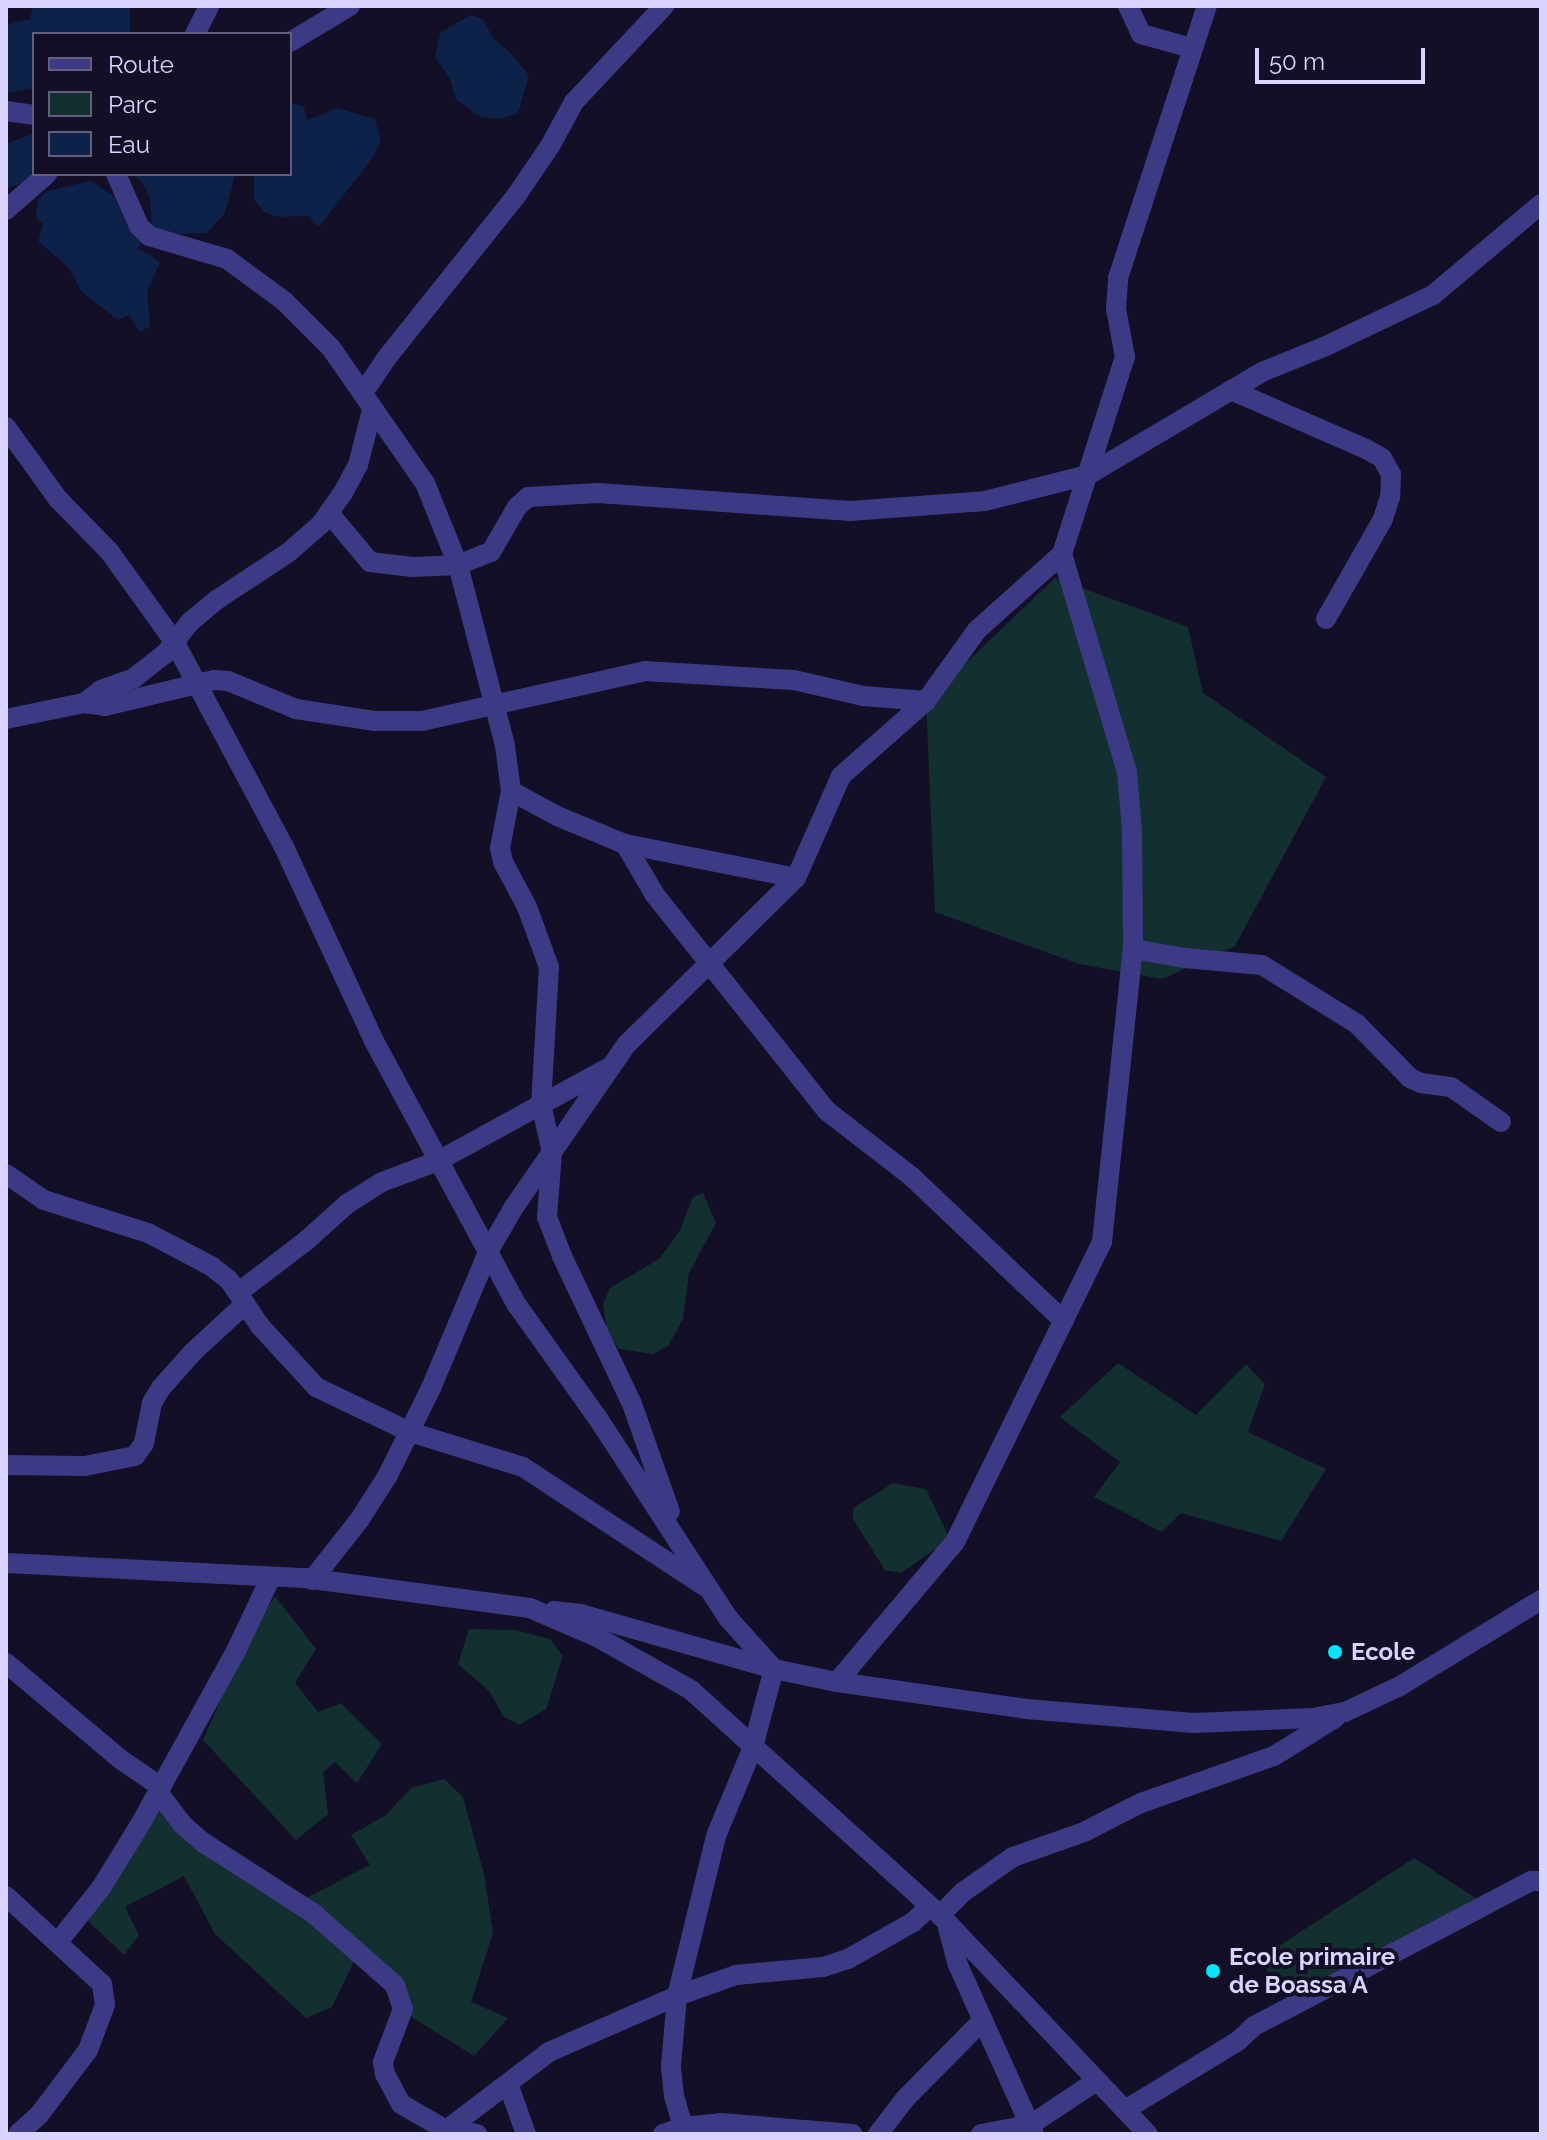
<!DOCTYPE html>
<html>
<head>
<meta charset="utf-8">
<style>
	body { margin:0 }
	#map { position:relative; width:1547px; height:2140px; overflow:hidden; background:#130f26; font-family:Raleway,sans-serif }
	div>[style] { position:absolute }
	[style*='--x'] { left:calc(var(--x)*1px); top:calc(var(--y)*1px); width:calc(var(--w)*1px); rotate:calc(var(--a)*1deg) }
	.green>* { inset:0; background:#12302f }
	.water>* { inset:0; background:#0c2248 }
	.minor>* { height:20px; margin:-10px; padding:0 10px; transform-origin:10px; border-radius:10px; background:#3d3a85 }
	.dots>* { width:22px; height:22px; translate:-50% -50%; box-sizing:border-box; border:4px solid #130f26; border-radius:50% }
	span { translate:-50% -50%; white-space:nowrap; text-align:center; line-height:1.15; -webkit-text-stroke:8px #130f26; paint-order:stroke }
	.poi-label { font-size:24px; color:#d9d4ff; font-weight:700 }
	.left { translate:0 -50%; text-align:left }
	.frame { position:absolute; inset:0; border:8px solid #d9d4ff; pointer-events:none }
	.legend { position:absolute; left:32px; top:32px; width:260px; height:144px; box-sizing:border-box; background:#130f26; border:2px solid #625e7d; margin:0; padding:10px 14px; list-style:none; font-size:24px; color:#d9d4ff }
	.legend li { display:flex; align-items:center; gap:16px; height:40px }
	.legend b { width:40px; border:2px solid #625e7d }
	.scale { position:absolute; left:1255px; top:48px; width:170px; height:36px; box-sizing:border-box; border:4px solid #d9d4ff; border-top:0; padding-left:10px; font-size:24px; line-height:28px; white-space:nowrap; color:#d9d4ff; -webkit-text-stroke:6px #130f26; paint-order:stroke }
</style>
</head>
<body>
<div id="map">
	<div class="green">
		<i style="clip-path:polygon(1055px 578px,1188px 627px,1203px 693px,1326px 777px,1235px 946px,1162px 979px,1079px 964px,935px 912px,926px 701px)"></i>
		<i style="clip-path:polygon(703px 1193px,716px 1223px,689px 1273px,683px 1319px,668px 1346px,653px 1354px,619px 1349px,607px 1332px,603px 1304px,610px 1288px,659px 1259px,679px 1232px,693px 1197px)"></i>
		<i style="clip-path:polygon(1118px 1363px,1196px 1415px,1246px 1364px,1265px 1384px,1248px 1432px,1326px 1469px,1281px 1541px,1181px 1513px,1162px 1532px,1094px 1497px,1120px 1462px,1060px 1417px)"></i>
		<i style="clip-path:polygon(893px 1483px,926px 1489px,950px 1539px,901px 1573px,885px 1570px,853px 1519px,853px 1508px)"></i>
		<i style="clip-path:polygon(275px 1596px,316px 1649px,295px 1683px,318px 1712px,341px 1703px,382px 1744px,357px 1783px,335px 1762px,323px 1772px,328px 1814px,296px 1840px,203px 1740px,246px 1642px)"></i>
		<i style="clip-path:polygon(469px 1629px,515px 1630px,550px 1639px,563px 1656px,546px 1709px,519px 1725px,504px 1717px,489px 1691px,458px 1664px)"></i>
		<i style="clip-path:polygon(444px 1779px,463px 1797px,484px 1874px,493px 1933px,471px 2002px,508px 2018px,474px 2056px,413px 2018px,381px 1972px,357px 1955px,332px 2007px,306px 2018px,215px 1934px,184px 1876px,125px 1907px,139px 1935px,124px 1955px,87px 1920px,162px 1802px,298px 1902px,370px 1865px,351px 1835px,386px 1815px,411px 1788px)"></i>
		<i style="clip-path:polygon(1414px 1858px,1491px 1908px,1296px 2013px,1259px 1959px)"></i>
	</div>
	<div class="water">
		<i style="clip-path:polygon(33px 6px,130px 6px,130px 34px,34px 34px,34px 88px,6px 93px,6px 25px,30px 19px)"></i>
		<i style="clip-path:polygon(470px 15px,483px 19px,493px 38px,512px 54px,529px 76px,518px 113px,500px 119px,481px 117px,456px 99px,450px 79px,435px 57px,440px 33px)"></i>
		<i style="clip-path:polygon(290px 103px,304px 106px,307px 120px,338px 108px,375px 119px,381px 139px,374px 156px,319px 227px,308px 216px,278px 217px,264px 212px,254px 199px,254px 174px,290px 174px)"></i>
		<i style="clip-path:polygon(34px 133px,34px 174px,28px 182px,6px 188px,6px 144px)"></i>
		<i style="clip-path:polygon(132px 174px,235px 174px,225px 213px,207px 233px,168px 234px,152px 228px,150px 198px,142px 182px)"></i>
		<i style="clip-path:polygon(91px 181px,114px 196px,142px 242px,138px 248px,160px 262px,147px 292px,150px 326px,140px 332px,129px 315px,118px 320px,81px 291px,69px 268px,38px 241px,43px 224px,36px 217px,38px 200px,47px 191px)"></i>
	</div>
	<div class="minor">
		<i style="--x:1128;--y:6;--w:31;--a:65"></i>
		<i style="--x:1141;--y:34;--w:53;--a:15.4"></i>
		<i style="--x:195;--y:34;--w:31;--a:-63"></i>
		<i style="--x:290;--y:42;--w:70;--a:-31"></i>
		<i style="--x:6;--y:111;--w:28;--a:8"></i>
		<i style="--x:116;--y:174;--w:57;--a:66.1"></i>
		<i style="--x:139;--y:226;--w:14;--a:45"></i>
		<i style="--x:149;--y:236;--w:81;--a:16.4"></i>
		<i style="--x:227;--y:259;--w:71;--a:36.4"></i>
		<i style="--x:284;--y:301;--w:66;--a:45"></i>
		<i style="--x:331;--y:348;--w:165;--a:55.2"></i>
		<i style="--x:425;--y:483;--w:88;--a:68.1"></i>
		<i style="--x:458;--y:565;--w:35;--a:-22"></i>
		<i style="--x:491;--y:552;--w:52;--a:-60"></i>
		<i style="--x:517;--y:507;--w:15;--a:-42"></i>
		<i style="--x:528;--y:497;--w:70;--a:-3.3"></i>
		<i style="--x:598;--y:493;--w:253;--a:4.1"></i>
		<i style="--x:850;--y:511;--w:135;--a:-4.2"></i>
		<i style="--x:985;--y:501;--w:106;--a:-14.2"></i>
		<i style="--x:1088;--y:475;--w:202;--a:-30.6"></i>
		<i style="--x:1262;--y:372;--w:69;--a:-22.1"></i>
		<i style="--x:1326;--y:346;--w:119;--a:-25.5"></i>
		<i style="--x:1433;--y:295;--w:141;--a:-40.1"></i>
		<i style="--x:6;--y:210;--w:55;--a:-41.3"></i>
		<i style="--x:1231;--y:390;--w:147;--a:23.6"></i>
		<i style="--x:1366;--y:449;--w:18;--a:29"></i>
		<i style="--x:1382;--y:458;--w:18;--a:61"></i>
		<i style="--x:1391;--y:474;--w:23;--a:92"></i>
		<i style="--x:1390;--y:497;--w:23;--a:108"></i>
		<i style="--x:1383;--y:519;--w:115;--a:119.7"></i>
		<i style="--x:363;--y:393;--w:40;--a:-56"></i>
		<i style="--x:385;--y:360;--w:210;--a:-51.4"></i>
		<i style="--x:516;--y:196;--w:60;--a:-55.8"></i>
		<i style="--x:550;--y:146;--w:50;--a:-61.4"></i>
		<i style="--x:574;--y:102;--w:132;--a:-46.8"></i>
		<i style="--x:6;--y:427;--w:89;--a:54.2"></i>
		<i style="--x:58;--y:499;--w:73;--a:45.6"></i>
		<i style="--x:109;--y:551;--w:111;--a:54.2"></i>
		<i style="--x:174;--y:641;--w:234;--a:61.9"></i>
		<i style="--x:284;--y:847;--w:214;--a:65.1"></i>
		<i style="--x:374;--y:1041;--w:300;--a:61.6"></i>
		<i style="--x:517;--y:1305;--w:138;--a:54.5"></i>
		<i style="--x:597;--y:1417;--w:240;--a:56.9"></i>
		<i style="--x:728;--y:1618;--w:69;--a:48"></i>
		<i style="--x:774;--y:1669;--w:81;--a:105.1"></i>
		<i style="--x:753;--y:1747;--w:96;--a:112.6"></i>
		<i style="--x:716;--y:1836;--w:165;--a:103.7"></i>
		<i style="--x:677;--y:1996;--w:140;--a:156.4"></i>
		<i style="--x:549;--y:2052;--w:136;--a:142.8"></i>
		<i style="--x:329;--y:513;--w:64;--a:50.1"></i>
		<i style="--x:370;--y:562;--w:43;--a:6.6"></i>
		<i style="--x:413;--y:567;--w:45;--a:-2.5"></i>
		<i style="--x:458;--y:565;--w:187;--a:75.4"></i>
		<i style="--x:505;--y:746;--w:45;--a:82.4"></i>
		<i style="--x:511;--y:791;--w:58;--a:100.9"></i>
		<i style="--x:500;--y:848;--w:14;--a:78"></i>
		<i style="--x:503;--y:862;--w:51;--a:61.9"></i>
		<i style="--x:527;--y:907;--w:64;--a:69.9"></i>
		<i style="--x:549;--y:967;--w:137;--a:93.3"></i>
		<i style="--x:541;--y:1104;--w:50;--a:77.3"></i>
		<i style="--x:552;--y:1153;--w:64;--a:94.5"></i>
		<i style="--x:547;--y:1217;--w:42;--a:69"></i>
		<i style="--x:562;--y:1256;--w:164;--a:64.7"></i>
		<i style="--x:632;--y:1404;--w:114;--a:70.6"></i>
		<i style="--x:84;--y:703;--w:21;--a:8"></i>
		<i style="--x:105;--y:706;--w:112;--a:-13.4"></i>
		<i style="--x:214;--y:680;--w:14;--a:4"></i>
		<i style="--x:228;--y:681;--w:74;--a:22.4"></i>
		<i style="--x:296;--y:709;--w:79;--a:8.7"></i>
		<i style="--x:374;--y:721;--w:48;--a:0"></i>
		<i style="--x:422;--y:721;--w:229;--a:-12.6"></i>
		<i style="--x:645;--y:671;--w:149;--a:3.5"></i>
		<i style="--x:794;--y:680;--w:71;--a:13.1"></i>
		<i style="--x:863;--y:696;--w:63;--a:4.5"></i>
		<i style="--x:6;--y:719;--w:80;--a:-11.6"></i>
		<i style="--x:84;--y:703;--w:21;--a:-37"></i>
		<i style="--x:101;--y:690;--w:35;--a:-20"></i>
		<i style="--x:134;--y:678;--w:39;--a:-38"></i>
		<i style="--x:165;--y:654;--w:41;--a:-52"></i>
		<i style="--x:190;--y:622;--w:33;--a:-40"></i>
		<i style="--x:215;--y:601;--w:89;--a:-33.5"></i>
		<i style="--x:289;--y:552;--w:43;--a:-41.2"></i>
		<i style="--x:321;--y:524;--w:38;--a:-55"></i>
		<i style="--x:343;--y:493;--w:32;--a:-62"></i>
		<i style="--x:358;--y:465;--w:57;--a:-75.7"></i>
		<i style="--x:511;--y:791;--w:52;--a:28.5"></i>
		<i style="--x:557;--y:816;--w:74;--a:22.4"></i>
		<i style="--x:625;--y:844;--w:174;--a:11.2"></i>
		<i style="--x:625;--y:844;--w:59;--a:59.5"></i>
		<i style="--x:655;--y:895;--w:276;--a:51.5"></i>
		<i style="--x:827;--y:1111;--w:108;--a:37.8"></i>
		<i style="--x:912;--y:1177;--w:209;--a:43.5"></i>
		<i style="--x:1133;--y:949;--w:53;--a:9.8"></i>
		<i style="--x:1185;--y:958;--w:77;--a:5.2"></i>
		<i style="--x:1262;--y:965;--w:112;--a:31.8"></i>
		<i style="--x:1357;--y:1024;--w:76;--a:45.5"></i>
		<i style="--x:1410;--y:1078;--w:12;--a:24"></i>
		<i style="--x:1421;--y:1083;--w:30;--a:8"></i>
		<i style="--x:1451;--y:1087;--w:61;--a:35"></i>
		<i style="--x:6;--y:1174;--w:46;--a:34.4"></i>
		<i style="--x:44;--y:1200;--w:109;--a:17.6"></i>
		<i style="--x:148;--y:1233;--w:71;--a:27.6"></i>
		<i style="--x:211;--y:1266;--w:23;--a:38"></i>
		<i style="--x:229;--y:1280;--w:55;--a:56"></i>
		<i style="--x:260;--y:1326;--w:83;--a:47.4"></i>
		<i style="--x:316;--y:1387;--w:104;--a:25.6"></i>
		<i style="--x:410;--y:1432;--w:118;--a:17.2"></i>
		<i style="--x:523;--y:1467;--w:217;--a:33.3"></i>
		<i style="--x:239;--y:1292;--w:86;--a:-37.4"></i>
		<i style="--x:307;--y:1240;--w:54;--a:-42"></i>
		<i style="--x:347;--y:1204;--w:41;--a:-32.2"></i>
		<i style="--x:382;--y:1182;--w:60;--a:-20.6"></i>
		<i style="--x:438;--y:1161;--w:192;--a:-28.7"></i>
		<i style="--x:6;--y:1465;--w:79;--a:0.7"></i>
		<i style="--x:85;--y:1466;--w:51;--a:-11.3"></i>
		<i style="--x:135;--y:1456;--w:16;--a:-55"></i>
		<i style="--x:144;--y:1443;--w:41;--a:-78.7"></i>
		<i style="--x:152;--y:1403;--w:17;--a:-59"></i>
		<i style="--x:161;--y:1388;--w:48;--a:-48.4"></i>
		<i style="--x:193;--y:1352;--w:71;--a:-42.7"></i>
		<i style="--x:6;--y:1563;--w:299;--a:2.9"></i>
		<i style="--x:305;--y:1578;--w:227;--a:7.6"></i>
		<i style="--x:530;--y:1608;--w:73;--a:23.4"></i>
		<i style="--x:597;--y:1637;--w:108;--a:29.4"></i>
		<i style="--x:691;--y:1690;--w:336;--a:42.1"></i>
		<i style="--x:940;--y:1915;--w:302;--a:46.5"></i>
		<i style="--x:312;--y:1580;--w:78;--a:-51.8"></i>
		<i style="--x:360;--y:1519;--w:52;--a:-57.5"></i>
		<i style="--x:388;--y:1475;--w:97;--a:-63.7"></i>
		<i style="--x:431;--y:1388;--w:150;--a:-67.2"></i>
		<i style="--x:489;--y:1250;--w:50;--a:-59.8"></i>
		<i style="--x:514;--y:1207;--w:197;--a:-55.3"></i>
		<i style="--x:626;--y:1045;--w:238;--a:-44.5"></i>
		<i style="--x:796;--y:878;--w:111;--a:-66.2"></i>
		<i style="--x:841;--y:776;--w:113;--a:-41.4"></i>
		<i style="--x:926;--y:701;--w:87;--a:-54.3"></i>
		<i style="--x:977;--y:630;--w:114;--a:-41.8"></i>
		<i style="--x:1062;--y:554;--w:207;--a:-72.3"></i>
		<i style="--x:1125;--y:357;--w:49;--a:-100.6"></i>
		<i style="--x:1116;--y:309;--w:31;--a:-86"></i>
		<i style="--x:1118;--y:278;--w:286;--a:-71.9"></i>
		<i style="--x:554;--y:1611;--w:27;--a:6"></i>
		<i style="--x:581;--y:1614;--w:201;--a:15.9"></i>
		<i style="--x:774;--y:1669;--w:64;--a:11.7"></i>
		<i style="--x:837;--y:1682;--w:191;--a:8.1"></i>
		<i style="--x:1026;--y:1709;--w:168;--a:4.8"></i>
		<i style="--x:1193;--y:1723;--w:120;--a:-2.4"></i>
		<i style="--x:1313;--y:1718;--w:33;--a:-11"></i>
		<i style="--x:1345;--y:1712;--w:61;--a:-25.3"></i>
		<i style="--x:1400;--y:1686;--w:165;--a:-31.4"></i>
		<i style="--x:6;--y:1663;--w:149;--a:40.1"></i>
		<i style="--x:120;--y:1759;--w:50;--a:34.3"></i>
		<i style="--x:837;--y:1682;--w:183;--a:-49.9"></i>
		<i style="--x:955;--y:1542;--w:334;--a:-63.9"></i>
		<i style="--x:1102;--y:1242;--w:295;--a:-84"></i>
		<i style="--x:1133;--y:949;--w:119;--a:-90.5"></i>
		<i style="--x:1132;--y:830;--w:58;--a:-94.9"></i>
		<i style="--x:1127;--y:772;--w:227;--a:-106.6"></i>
		<i style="--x:158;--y:1792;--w:41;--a:52.9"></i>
		<i style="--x:183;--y:1825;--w:28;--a:41"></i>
		<i style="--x:204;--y:1843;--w:130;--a:32.7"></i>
		<i style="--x:313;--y:1913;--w:109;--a:41.3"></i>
		<i style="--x:395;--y:1985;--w:25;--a:72"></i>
		<i style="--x:403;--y:2009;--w:57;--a:110.7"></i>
		<i style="--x:383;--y:2062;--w:12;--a:81"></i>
		<i style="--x:385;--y:2074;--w:34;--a:62"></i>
		<i style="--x:401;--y:2104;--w:52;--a:30"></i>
		<i style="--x:6;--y:1896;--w:130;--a:42.5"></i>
		<i style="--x:102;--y:1984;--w:21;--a:82"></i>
		<i style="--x:105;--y:2005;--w:48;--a:110.7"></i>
		<i style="--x:88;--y:2050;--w:81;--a:127"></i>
		<i style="--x:39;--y:2115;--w:28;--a:138"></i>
		<i style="--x:940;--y:1915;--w:33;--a:-45"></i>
		<i style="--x:963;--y:1892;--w:61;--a:-35"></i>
		<i style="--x:1013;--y:1857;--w:75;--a:-19.4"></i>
		<i style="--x:1084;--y:1832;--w:64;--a:-27"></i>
		<i style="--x:1141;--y:1803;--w:141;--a:-19.5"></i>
		<i style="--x:1274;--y:1756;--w:72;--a:-31.9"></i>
		<i style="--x:948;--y:1928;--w:38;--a:75"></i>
		<i style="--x:958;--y:1965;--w:185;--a:65.8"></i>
		<i style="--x:58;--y:1942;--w:69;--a:-51.5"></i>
		<i style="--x:101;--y:1888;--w:76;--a:-58.4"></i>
		<i style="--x:141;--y:1823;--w:194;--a:-61.1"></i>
		<i style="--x:235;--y:1653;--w:84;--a:-64.7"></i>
		<i style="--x:508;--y:2084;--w:53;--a:70.2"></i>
		<i style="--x:1125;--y:2110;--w:132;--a:-31.4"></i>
		<i style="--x:1238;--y:2041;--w:22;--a:-43"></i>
		<i style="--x:1254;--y:2026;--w:263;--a:-27.6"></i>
		<i style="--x:1487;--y:1904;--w:50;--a:-27.6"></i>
		<i style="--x:1531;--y:1881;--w:10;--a:0"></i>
		<i style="--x:450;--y:2128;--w:28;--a:13"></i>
		<i style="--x:663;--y:2134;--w:21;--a:-19"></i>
		<i style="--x:683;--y:2127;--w:37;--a:-6"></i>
		<i style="--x:720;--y:2123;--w:133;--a:4.7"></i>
		<i style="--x:685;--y:2134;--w:40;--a:-106"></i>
		<i style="--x:674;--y:2096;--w:30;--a:-96"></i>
		<i style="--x:671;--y:2066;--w:70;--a:-85.1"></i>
		<i style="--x:677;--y:1996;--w:63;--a:-19.6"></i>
		<i style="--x:736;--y:1975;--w:87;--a:-5.3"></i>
		<i style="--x:823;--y:1967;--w:26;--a:-18"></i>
		<i style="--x:848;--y:1959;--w:75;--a:-29.6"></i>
		<i style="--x:913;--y:1922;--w:23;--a:-43"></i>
		<i style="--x:878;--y:2134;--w:44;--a:-52.4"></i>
		<i style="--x:905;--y:2099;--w:111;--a:-45.4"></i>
		<i style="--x:981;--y:2134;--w:50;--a:-10.4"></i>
		<i style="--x:1030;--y:2125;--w:78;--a:-33.5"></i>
	</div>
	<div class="dots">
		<i style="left:1335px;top:1652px;background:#00e5ff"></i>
		<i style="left:1213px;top:1971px;background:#00e5ff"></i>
	</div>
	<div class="poi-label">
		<span class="left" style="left:1351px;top:1652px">Ecole</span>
		<span class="left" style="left:1229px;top:1971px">Ecole primaire<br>de Boassa A</span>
	</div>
	<div class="frame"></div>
	<ul class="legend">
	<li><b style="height:10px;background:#3d3a85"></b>Route</li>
	<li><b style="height:22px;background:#12302f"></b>Parc</li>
	<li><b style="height:22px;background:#0c2248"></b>Eau</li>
	</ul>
	<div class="scale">50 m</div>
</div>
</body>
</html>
